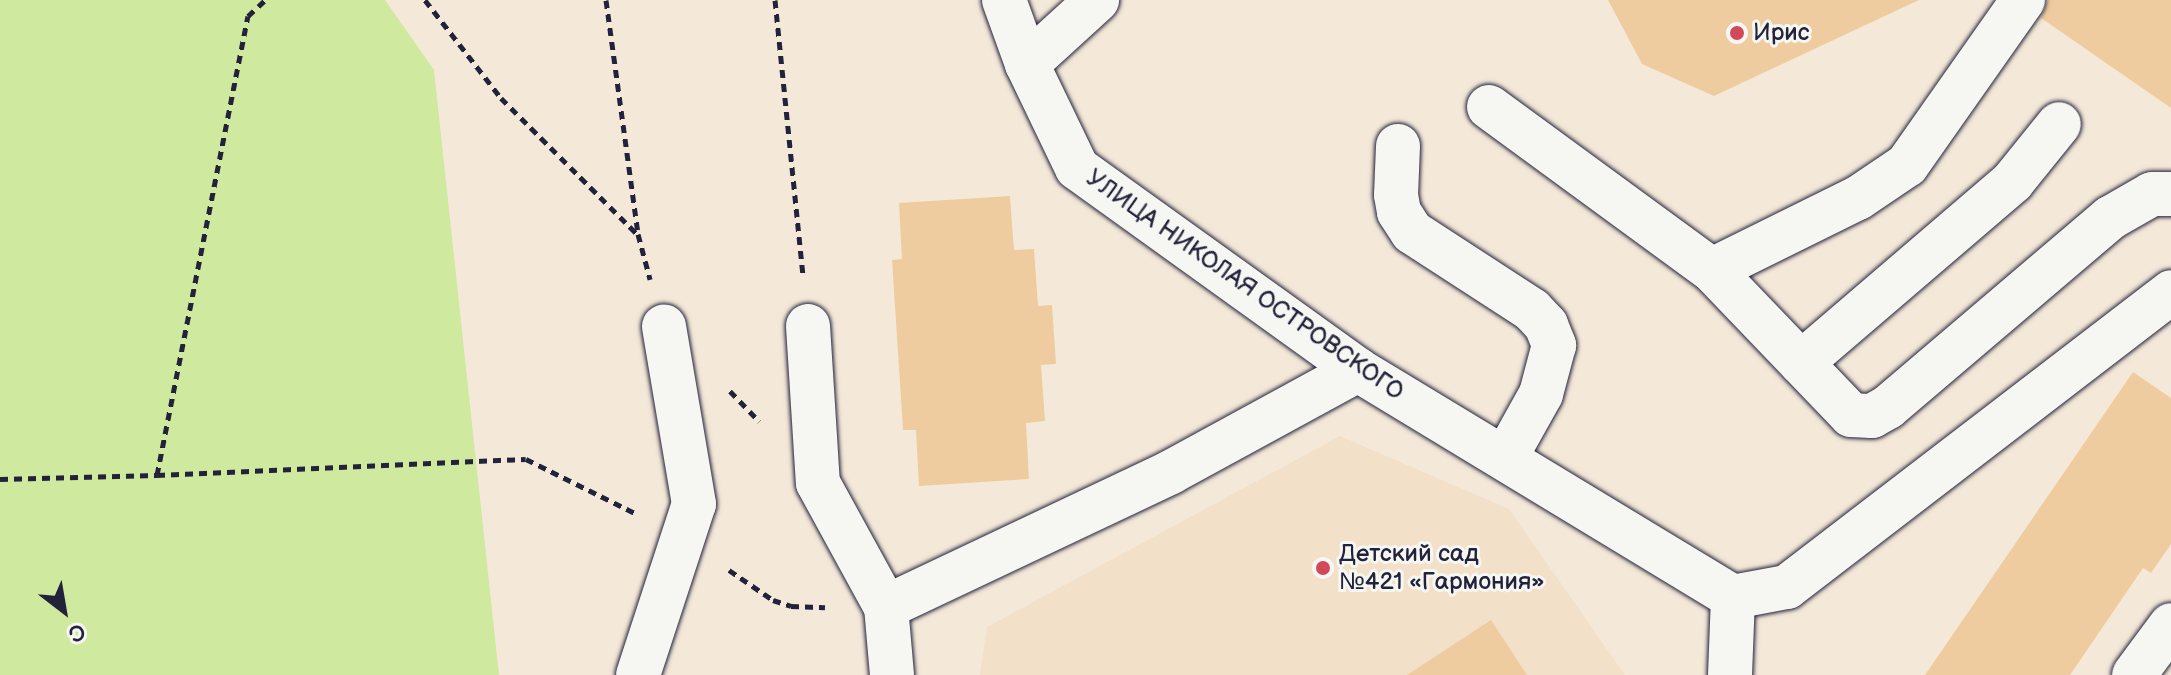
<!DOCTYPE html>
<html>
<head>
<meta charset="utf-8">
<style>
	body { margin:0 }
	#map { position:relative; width:2171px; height:675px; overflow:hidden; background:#f4e9d9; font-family:"Balsamiq Sans",sans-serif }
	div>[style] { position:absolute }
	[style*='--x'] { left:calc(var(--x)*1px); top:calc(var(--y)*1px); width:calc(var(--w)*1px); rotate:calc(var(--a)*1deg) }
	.built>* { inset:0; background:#f2e0c8 }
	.green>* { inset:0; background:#cfe99e }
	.building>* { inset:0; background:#eecc9f }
	.path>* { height:5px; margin-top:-2.5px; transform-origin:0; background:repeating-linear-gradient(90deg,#22223b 0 8px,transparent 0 14px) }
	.roads { filter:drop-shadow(0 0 2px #22223b) drop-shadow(0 0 2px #22223b) }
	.minor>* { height:44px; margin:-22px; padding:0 22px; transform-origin:22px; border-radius:22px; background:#f6f6f2 }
	.dots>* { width:22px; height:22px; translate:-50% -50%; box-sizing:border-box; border:4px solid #f6f6f2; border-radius:50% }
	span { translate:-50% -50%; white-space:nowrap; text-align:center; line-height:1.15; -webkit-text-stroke:6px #f6f6f2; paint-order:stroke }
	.poi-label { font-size:24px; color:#22223b }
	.left { translate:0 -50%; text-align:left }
	.street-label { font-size:24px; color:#22223b }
	.north { position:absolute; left:24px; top:571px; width:80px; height:80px; -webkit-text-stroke:6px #f6f6f2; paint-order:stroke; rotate:149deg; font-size:22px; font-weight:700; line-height:32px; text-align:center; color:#22223b }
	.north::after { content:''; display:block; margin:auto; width:28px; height:36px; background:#22223b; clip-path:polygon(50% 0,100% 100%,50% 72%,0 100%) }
</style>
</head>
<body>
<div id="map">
	<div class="built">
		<i style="clip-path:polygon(1340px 436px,1509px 509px,1625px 675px,980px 675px,987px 627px)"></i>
	</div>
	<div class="green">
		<i style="clip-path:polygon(0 0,385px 0,434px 70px,499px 675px,0 675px)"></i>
	</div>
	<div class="building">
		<i style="clip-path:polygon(1608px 0,1919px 0,1714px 96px,1642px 64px)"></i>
		<i style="clip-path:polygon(2048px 0,2171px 0,2171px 108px,2041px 18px)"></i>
		<i style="clip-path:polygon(1010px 196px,1014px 250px,1034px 249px,1038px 306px,1052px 305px,1056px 364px,1041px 365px,1045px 421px,1026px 423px,1029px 479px,919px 486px,916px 430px,903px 430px,892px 260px,902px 259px,899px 203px)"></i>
		<i style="clip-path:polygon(2133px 372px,2171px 398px,2171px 544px,2151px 573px,2143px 568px,2070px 675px,1925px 675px)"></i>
		<i style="clip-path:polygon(1491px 620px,1527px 675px,1407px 675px)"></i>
	</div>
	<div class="path">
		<i style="--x:425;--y:0;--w:124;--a:52.2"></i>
		<i style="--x:501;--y:98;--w:191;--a:45"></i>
		<i style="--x:606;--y:0;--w:236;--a:82.2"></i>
		<i style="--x:638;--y:234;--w:47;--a:75.1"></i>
		<i style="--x:775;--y:0;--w:278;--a:84.2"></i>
		<i style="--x:730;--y:391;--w:42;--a:46"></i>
		<i style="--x:157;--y:475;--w:369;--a:-2.5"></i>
		<i style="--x:526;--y:459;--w:122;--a:26.4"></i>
		<i style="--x:0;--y:479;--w:157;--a:-1.5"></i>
		<i style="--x:157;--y:475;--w:468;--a:-78.8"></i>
		<i style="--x:248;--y:16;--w:23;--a:-43"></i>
		<i style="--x:729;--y:570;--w:53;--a:34.3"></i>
		<i style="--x:773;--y:600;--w:19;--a:18"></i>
		<i style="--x:791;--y:606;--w:34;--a:2"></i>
	</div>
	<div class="roads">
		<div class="minor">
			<i style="--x:1004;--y:0;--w:68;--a:70.2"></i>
			<i style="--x:1027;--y:64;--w:115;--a:64.3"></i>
			<i style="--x:1077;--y:168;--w:346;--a:35.7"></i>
			<i style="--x:1358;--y:370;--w:438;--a:31.2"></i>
			<i style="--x:1027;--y:64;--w:95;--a:-42.4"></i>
			<i style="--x:1489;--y:107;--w:276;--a:36.2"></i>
			<i style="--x:1712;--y:270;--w:201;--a:46.2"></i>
			<i style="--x:1851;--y:415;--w:21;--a:3"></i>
			<i style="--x:1872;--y:416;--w:18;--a:-29"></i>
			<i style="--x:1888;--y:407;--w:292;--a:-40.4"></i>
			<i style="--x:2110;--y:218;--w:48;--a:-29.7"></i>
			<i style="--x:2152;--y:194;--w:19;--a:0"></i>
			<i style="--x:1398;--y:146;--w:49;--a:92.3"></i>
			<i style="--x:1396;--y:195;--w:17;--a:80"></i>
			<i style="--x:1399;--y:212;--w:24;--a:57"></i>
			<i style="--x:1412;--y:232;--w:143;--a:33"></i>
			<i style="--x:1532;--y:310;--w:21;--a:47"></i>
			<i style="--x:1546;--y:325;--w:22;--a:68"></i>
			<i style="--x:1554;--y:345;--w:51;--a:104.9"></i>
			<i style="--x:1541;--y:394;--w:72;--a:119.1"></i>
			<i style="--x:1712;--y:270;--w:163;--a:-26.3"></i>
			<i style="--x:1858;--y:198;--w:59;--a:-34"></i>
			<i style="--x:1907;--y:165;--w:202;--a:-54.9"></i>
			<i style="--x:808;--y:326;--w:157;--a:86.4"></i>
			<i style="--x:818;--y:483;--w:141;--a:61.3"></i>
			<i style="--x:1801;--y:363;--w:279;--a:-40.6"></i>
			<i style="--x:2013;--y:181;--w:73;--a:-51.1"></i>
			<i style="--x:1733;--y:597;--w:55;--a:-10.5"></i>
			<i style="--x:1787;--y:587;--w:484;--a:-37.5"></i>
			<i style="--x:638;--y:675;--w:180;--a:-71.9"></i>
			<i style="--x:694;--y:504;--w:180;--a:-99.6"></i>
			<i style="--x:892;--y:675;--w:68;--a:-95"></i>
			<i style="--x:886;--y:607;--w:315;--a:-25.3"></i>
			<i style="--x:1171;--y:472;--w:213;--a:-28.6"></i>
			<i style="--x:1730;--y:675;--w:78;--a:-87.8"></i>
			<i style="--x:2134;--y:675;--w:62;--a:-53.5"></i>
		</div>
	</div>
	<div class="dots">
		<i style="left:1737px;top:33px;background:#d1495b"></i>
		<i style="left:1323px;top:568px;background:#d1495b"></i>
	</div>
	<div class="poi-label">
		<span class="left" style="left:1753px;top:33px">Ирис</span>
		<span class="left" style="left:1339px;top:568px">Детский сад<br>№421 «Гармония»</span>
	</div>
	<div class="street-label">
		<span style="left:1245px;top:285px;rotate:35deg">УЛИЦА НИКОЛАЯ ОСТРОВСКОГО</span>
	</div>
	<div class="north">С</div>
</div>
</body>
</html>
